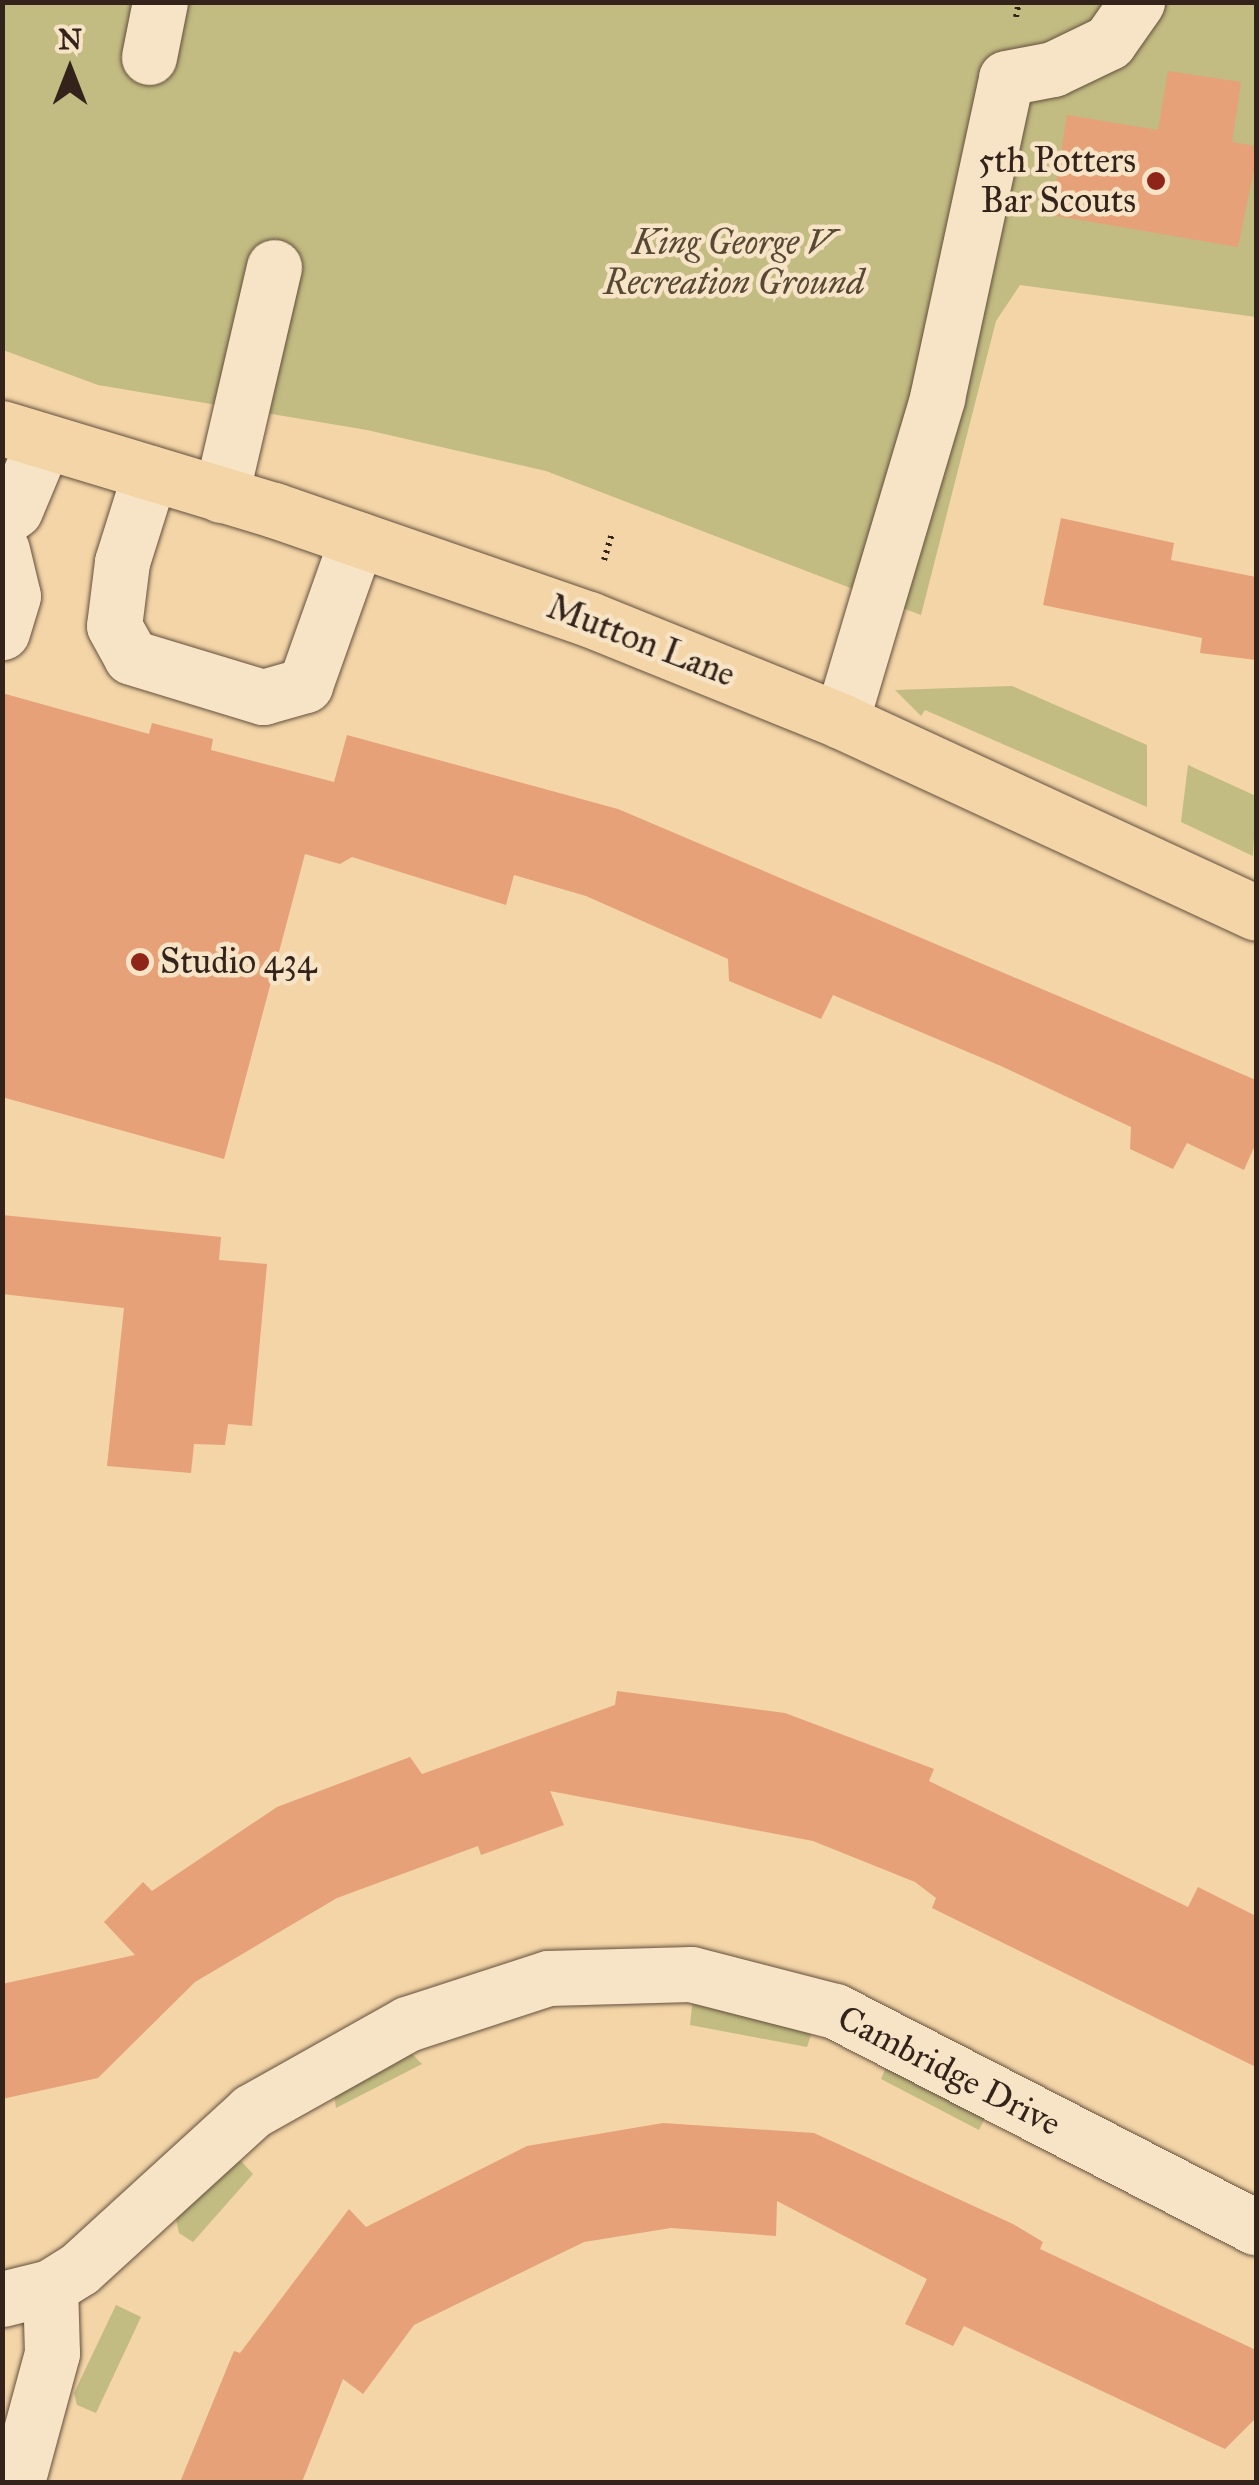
<!DOCTYPE html>
<html>
<head>
<meta charset="utf-8">
<style>
	body { margin:0 }
	#map { position:relative; width:1259px; height:2485px; overflow:hidden; background:#f3d5a7; font-family:"IM FELL Great Primer",serif }
	div>[style] { position:absolute }
	[style*='--x'] { left:calc(var(--x)*1px); top:calc(var(--y)*1px); width:calc(var(--w)*1px); rotate:calc(var(--a)*1deg) }
	.green>* { inset:0; background:#c2bb82 }
	.building>* { inset:0; background:#e6a178 }
	.path>* { height:6px; margin-top:-3px; transform-origin:0; background:repeating-linear-gradient(90deg,#34231b 0 2.5px,transparent 0 7.5px) }
	.roads { filter:drop-shadow(0 0 2px #64503e) drop-shadow(0 0 2px #64503e) }
	.minor>* { height:55px; margin:-27.5px; padding:0 27.5px; transform-origin:27.5px; border-radius:27.5px; background:#f7e4c6 }
	.major>* { height:55px; margin:-27.5px; padding:0 27.5px; transform-origin:27.5px; border-radius:27.5px; background:#f3d5a7 }
	.dots>* { width:28px; height:28px; translate:-50% -50%; box-sizing:border-box; border:5px solid #f7e4c6; border-radius:50% }
	span { translate:-50% -50%; white-space:nowrap; text-align:center; line-height:1.15; -webkit-text-stroke:9px #f7e4c6; paint-order:stroke }
	.poi-label { font-size:35px; color:#34231b }
	.right { translate:-100% -50%; text-align:right }
	.left { translate:0 -50%; text-align:left }
	.park-label { font-size:35px; color:#584935; font-style:italic }
	.street-label { font-size:35px; color:#34231b }
	.frame { position:absolute; inset:0; border:5px solid #34231b; pointer-events:none }
	.north { position:absolute; left:20px; top:20px; width:100px; height:100px; -webkit-text-stroke:8px #f7e4c6; paint-order:stroke; rotate:0deg; font-size:28px; font-weight:700; line-height:40px; text-align:center; color:#34231b }
	.north::after { content:''; display:block; margin:auto; width:35px; height:45px; background:#34231b; clip-path:polygon(50% 0,100% 100%,50% 72%,0 100%) }
</style>
</head>
<body>
<div id="map">
	<div class="green">
		<i style="clip-path:polygon(2px 3px,1256px 3px,1256px 317px,1020px 285px,996px 321px,921px 615px,546px 471px,367px 430px,98px 385px,3px 350px)"></i>
		<i style="clip-path:polygon(1012px 686px,1147px 745px,1147px 807px,925px 710px,921px 716px,895px 690px)"></i>
		<i style="clip-path:polygon(1188px 765px,1256px 796px,1253px 856px,1181px 822px)"></i>
		<i style="clip-path:polygon(693px 1996px,813px 2029px,807px 2047px,690px 2025px)"></i>
		<i style="clip-path:polygon(405px 2047px,422px 2064px,336px 2108px,333px 2086px)"></i>
		<i style="clip-path:polygon(888px 2062px,988px 2112px,979px 2130px,881px 2079px)"></i>
		<i style="clip-path:polygon(241px 2161px,253px 2174px,193px 2242px,179px 2233px,175px 2215px,227px 2162px)"></i>
		<i style="clip-path:polygon(116px 2305px,141px 2317px,96px 2413px,77px 2405px,74px 2393px)"></i>
	</div>
	<div class="building">
		<i style="clip-path:polygon(1168px 71px,1241px 82px,1232px 142px,1256px 146px,1256px 160px,1238px 247px,1051px 215px,1067px 115px,1158px 130px)"></i>
		<i style="clip-path:polygon(1061px 518px,1174px 543px,1171px 560px,1256px 577px,1256px 660px,1200px 653px,1202px 638px,1043px 605px)"></i>
		<i style="clip-path:polygon(2px 693px,149px 734px,152px 723px,213px 739px,211px 750px,334px 782px,347px 735px,618px 809px,1256px 1080px,1256px 1143px,1244px 1170px,1187px 1143px,1173px 1169px,1130px 1149px,1131px 1127px,1001px 1066px,833px 995px,821px 1019px,729px 981px,728px 959px,586px 896px,514px 875px,506px 905px,352px 857px,340px 864px,305px 854px,224px 1159px,2px 1097px)"></i>
		<i style="clip-path:polygon(2px 1215px,221px 1237px,219px 1260px,267px 1264px,252px 1426px,228px 1424px,225px 1445px,194px 1444px,191px 1473px,107px 1466px,124px 1308px,2px 1294px)"></i>
		<i style="clip-path:polygon(617px 1691px,785px 1713px,934px 1769px,929px 1781px,1188px 1907px,1198px 1887px,1256px 1916px,1256px 2067px,932px 1908px,936px 1898px,915px 1882px,813px 1841px,550px 1791px,564px 1825px,481px 1855px,478px 1846px,337px 1898px,195px 1982px,98px 2078px,2px 2099px,2px 1984px,135px 1955px,104px 1922px,143px 1882px,152px 1891px,277px 1807px,410px 1757px,422px 1774px,615px 1705px)"></i>
		<i style="clip-path:polygon(663px 2123px,814px 2133px,1013px 2224px,1043px 2242px,1040px 2249px,1256px 2350px,1256px 2418px,1225px 2449px,964px 2326px,953px 2346px,905px 2324px,927px 2279px,777px 2201px,776px 2236px,671px 2228px,584px 2242px,414px 2325px,363px 2394px,343px 2379px,302px 2482px,180px 2482px,234px 2351px,240px 2353px,349px 2209px,366px 2227px,527px 2146px)"></i>
	</div>
	<div class="path">
		<i style="--x:1016;--y:17;--w:15;--a:-79"></i>
		<i style="--x:604;--y:560;--w:28;--a:-73"></i>
	</div>
	<div class="roads">
		<div class="minor">
			<i style="--x:149;--y:57;--w:56;--a:-78.7"></i>
			<i style="--x:150;--y:473;--w:93;--a:107.5"></i>
			<i style="--x:122;--y:562;--w:64;--a:97.1"></i>
			<i style="--x:114;--y:626;--w:35;--a:61"></i>
			<i style="--x:131;--y:657;--w:138;--a:16.9"></i>
			<i style="--x:263;--y:697;--w:44;--a:-15.9"></i>
			<i style="--x:305;--y:685;--w:155;--a:-70.4"></i>
			<i style="--x:221;--y:495;--w:234;--a:-76.9"></i>
			<i style="--x:2;--y:520;--w:16;--a:-38"></i>
			<i style="--x:15;--y:510;--w:73;--a:-67.3"></i>
			<i style="--x:2;--y:550;--w:47;--a:76.6"></i>
			<i style="--x:13;--y:596;--w:38;--a:107"></i>
			<i style="--x:841;--y:721;--w:337;--a:-73.4"></i>
			<i style="--x:937;--y:398;--w:327;--a:-77.8"></i>
			<i style="--x:1006;--y:78;--w:48;--a:-10.8"></i>
			<i style="--x:1053;--y:69;--w:62;--a:-25.7"></i>
			<i style="--x:1109;--y:42;--w:49;--a:-55"></i>
			<i style="--x:2;--y:2299;--w:49;--a:-14"></i>
			<i style="--x:50;--y:2287;--w:34;--a:-32"></i>
			<i style="--x:79;--y:2269;--w:234;--a:-42.4"></i>
			<i style="--x:252;--y:2111;--w:178;--a:-29.3"></i>
			<i style="--x:407;--y:2024;--w:148;--a:-18.1"></i>
			<i style="--x:548;--y:1978;--w:143;--a:-1.6"></i>
			<i style="--x:691;--y:1974;--w:149;--a:14.4"></i>
			<i style="--x:835;--y:2011;--w:473;--a:27.2"></i>
			<i style="--x:17;--y:2482;--w:134;--a:-74.8"></i>
			<i style="--x:52;--y:2353;--w:66;--a:-91.7"></i>
		</div>
		<div class="major">
			<i style="--x:2;--y:428;--w:284;--a:16.8"></i>
			<i style="--x:274;--y:510;--w:333;--a:19.1"></i>
			<i style="--x:589;--y:619;--w:272;--a:22"></i>
			<i style="--x:841;--y:721;--w:457;--a:24.8"></i>
		</div>
	</div>
	<div class="dots">
		<i style="left:1156px;top:181px;background:#8f2418"></i>
		<i style="left:140px;top:962px;background:#8f2418"></i>
	</div>
	<div class="poi-label">
		<span class="right" style="left:1136px;top:181px">5th Potters<br>Bar Scouts</span>
		<span class="left" style="left:160px;top:962px">Studio 434</span>
	</div>
	<div class="park-label">
		<span style="left:734px;top:263px">King George V<br>Recreation Ground</span>
	</div>
	<div class="street-label">
		<span style="left:641px;top:641px;rotate:21deg">Mutton Lane</span>
		<span style="left:949px;top:2071px;rotate:27deg">Cambridge Drive</span>
	</div>
	<div class="frame"></div>
	<div class="north">N</div>
</div>
</body>
</html>
